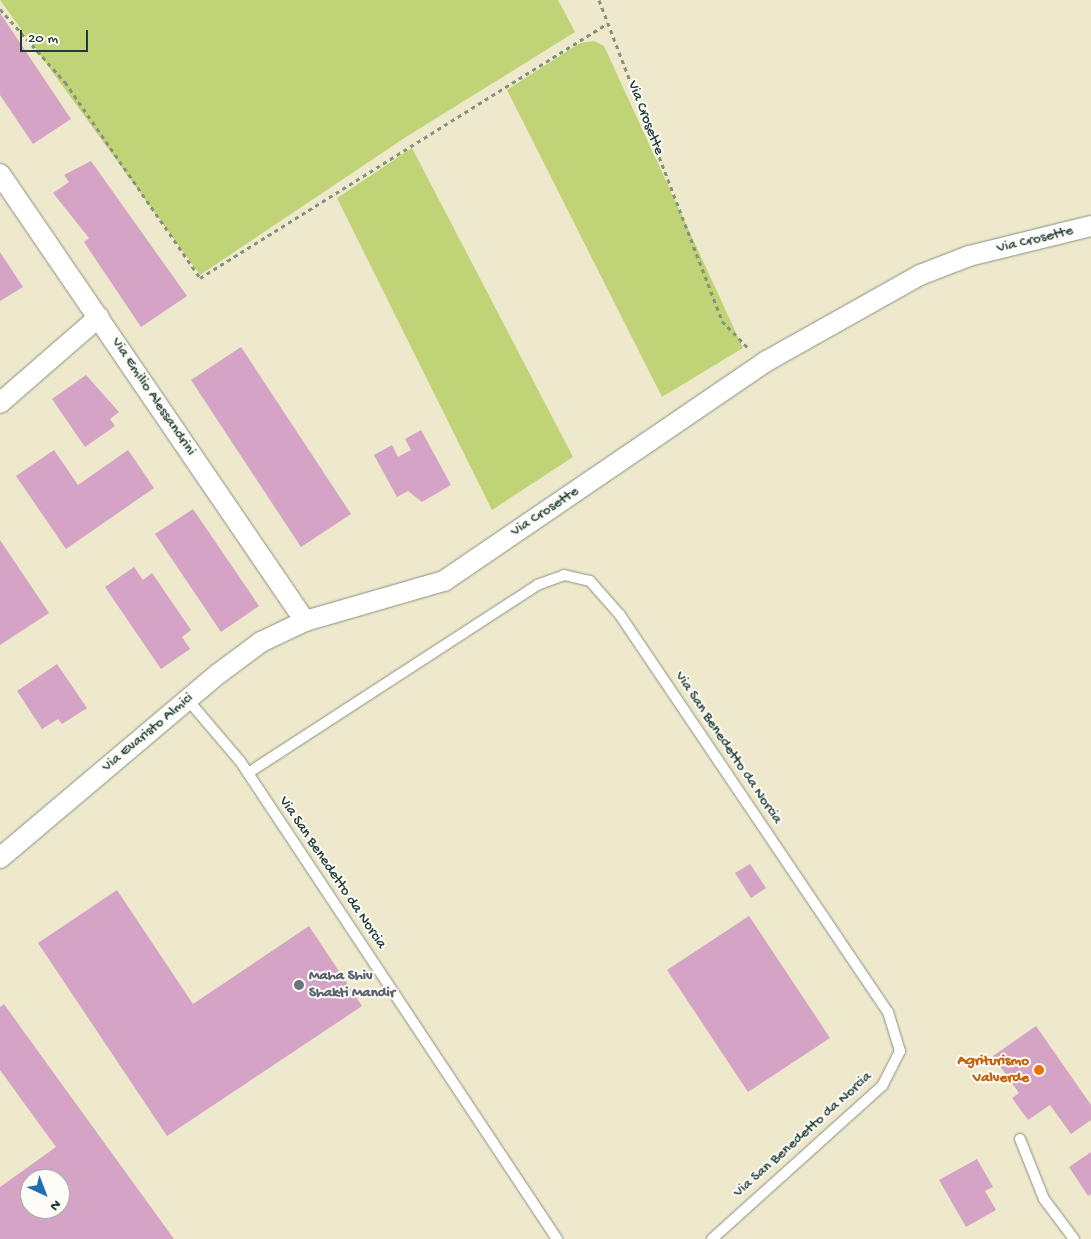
<!DOCTYPE html>
<html>
<head>
<meta charset="utf-8">
<style>
	body { margin:0 }
	#map { position:relative; width:1091px; height:1239px; overflow:hidden; background:#eee8cc; font-family:"Gochi Hand",sans-serif }
	div>[style] { position:absolute }
	[style*='--x'] { left:calc(var(--x)*1px); top:calc(var(--y)*1px); width:calc(var(--w)*1px); rotate:calc(var(--a)*1deg) }
	.green>* { inset:0; background:#c0d477 }
	.building>* { inset:0; background:#d4a3c5 }
	.path>* { height:3px; margin-top:-1.5px; transform-origin:0; background:repeating-linear-gradient(90deg,#869280 0 4px,transparent 0 8px) }
	.roads { filter:drop-shadow(0 0 1px #869280) drop-shadow(0 0 1px #869280) }
	.service>* { height:10px; margin:-5px; padding:0 5px; transform-origin:5px; border-radius:5px; background:#fff }
	.minor>* { height:20px; margin:-10px; padding:0 10px; transform-origin:10px; border-radius:10px; background:#fff }
	.dots>* { width:14px; height:14px; translate:-50% -50%; box-sizing:border-box; border:2px solid #fdfcf7; border-radius:50% }
	span { translate:-50% -50%; white-space:nowrap; text-align:center; line-height:1.15; -webkit-text-stroke:4px #fdfcf7; paint-order:stroke }
	.street-label { font-size:15px; color:#1f3d34 }
	.worship-label { font-size:15px; color:#5b616d; font-weight:700 }
	.left { translate:0 -50%; text-align:left }
	.food-label { font-size:15px; color:#c56008; font-weight:700 }
	.right { translate:-100% -50%; text-align:right }
	.north { position:absolute; left:20px; top:1169px; width:50px; height:50px; box-sizing:border-box; background:#fdfcf7; border:1px solid #a4b0a9; border-radius:50%; rotate:137deg; font-size:14px; font-weight:700; line-height:20px; text-align:center; color:#1f3d34 }
	.north::after { content:''; display:block; margin:auto; width:18px; height:22px; background:#1f6fb2; clip-path:polygon(50% 0,100% 100%,50% 72%,0 100%) }
	.scale { position:absolute; left:20px; top:30px; width:68px; height:22px; box-sizing:border-box; border:2px solid #1f3d34; border-top:0; padding-left:6px; font-size:15px; line-height:18px; white-space:nowrap; color:#1f3d34; -webkit-text-stroke:4px #fdfcf7; paint-order:stroke }
</style>
</head>
<body>
<div id="map">
	<div class="green">
		<i style="clip-path:polygon(0 0,558px 0,575px 32px,406px 137px,200px 275px)"></i>
		<i style="clip-path:polygon(594px 41px,604px 46px,743px 348px,662px 397px,507px 90px,580px 43px)"></i>
		<i style="clip-path:polygon(412px 148px,573px 457px,492px 510px,337px 198px)"></i>
	</div>
	<div class="building">
		<i style="clip-path:polygon(0 13px,71px 119px,33px 144px,0 95px)"></i>
		<i style="clip-path:polygon(91px 161px,187px 296px,141px 327px,84px 242px,89px 238px,53px 193px,69px 182px,64px 175px)"></i>
		<i style="clip-path:polygon(0 252px,23px 287px,0 301px)"></i>
		<i style="clip-path:polygon(241px 347px,351px 514px,301px 547px,191px 380px)"></i>
		<i style="clip-path:polygon(86px 375px,119px 412px,110px 419px,115px 426px,85px 447px,52px 399px)"></i>
		<i style="clip-path:polygon(421px 430px,451px 485px,422px 502px,408px 491px,397px 497px,374px 455px,392px 445px,398px 457px,411px 450px,405px 439px)"></i>
		<i style="clip-path:polygon(54px 450px,78px 485px,128px 450px,154px 488px,66px 549px,16px 476px)"></i>
		<i style="clip-path:polygon(193px 509px,259px 606px,221px 632px,155px 534px)"></i>
		<i style="clip-path:polygon(0 540px,49px 613px,0 645px)"></i>
		<i style="clip-path:polygon(134px 567px,143px 580px,152px 573px,191px 630px,182px 637px,190px 649px,161px 669px,105px 587px)"></i>
		<i style="clip-path:polygon(57px 664px,87px 708px,62px 724px,58px 719px,42px 729px,17px 691px)"></i>
		<i style="clip-path:polygon(750px 864px,766px 888px,751px 898px,735px 873px)"></i>
		<i style="clip-path:polygon(117px 890px,193px 1004px,309px 926px,362px 1006px,167px 1136px,38px 943px)"></i>
		<i style="clip-path:polygon(749px 916px,830px 1038px,748px 1092px,667px 970px)"></i>
		<i style="clip-path:polygon(evenodd,4px 1004px,24px 1032px,174px 1239px,0 1239px,0 1187px,56px 1147px,0 1070px,0 1007px,4px 1004px,30px 1179px,60px 1179px,60px 1209px,30px 1209px,30px 1179px)"></i>
		<i style="clip-path:polygon(1036px 1026px,1091px 1105px,1091px 1120px,1071px 1134px,1050px 1105px,1028px 1120px,1012px 1098px,1019px 1093px,993px 1056px)"></i>
		<i style="clip-path:polygon(1091px 1152px,1091px 1194px,1088px 1196px,1069px 1167px)"></i>
		<i style="clip-path:polygon(977px 1159px,993px 1187px,985px 1191px,996px 1210px,966px 1227px,939px 1180px)"></i>
	</div>
	<div class="path">
		<i style="--x:599;--y:0;--w:344;--a:69"></i>
		<i style="--x:722;--y:321;--w:39;--a:46"></i>
		<i style="--x:0;--y:9;--w:98;--a:48.3"></i>
		<i style="--x:65;--y:82;--w:238;--a:55.4"></i>
		<i style="--x:200;--y:278;--w:481;--a:-32"></i>
	</div>
	<div class="roads">
		<div class="service">
			<i style="--x:188;--y:700;--w:80;--a:49.6"></i>
			<i style="--x:240;--y:761;--w:574;--a:56.45"></i>
			<i style="--x:248;--y:773;--w:345;--a:-33"></i>
			<i style="--x:537;--y:585;--w:29;--a:-20"></i>
			<i style="--x:564;--y:575;--w:27;--a:13"></i>
			<i style="--x:590;--y:581;--w:45;--a:48.6"></i>
			<i style="--x:620;--y:615;--w:479;--a:56"></i>
			<i style="--x:888;--y:1012;--w:41;--a:72.9"></i>
			<i style="--x:900;--y:1051;--w:39;--a:117"></i>
			<i style="--x:882;--y:1086;--w:229;--a:138"></i>
			<i style="--x:1020;--y:1139;--w:65;--a:68.2"></i>
			<i style="--x:1044;--y:1199;--w:50;--a:53.1"></i>
		</div>
		<div class="minor">
			<i style="--x:0;--y:174;--w:541;--a:55.69"></i>
			<i style="--x:0;--y:403;--w:131;--a:-41"></i>
			<i style="--x:0;--y:858;--w:285;--a:-40.2"></i>
			<i style="--x:218;--y:674;--w:54;--a:-36.7"></i>
			<i style="--x:261;--y:642;--w:49;--a:-25.5"></i>
			<i style="--x:305;--y:621;--w:145;--a:-16.1"></i>
			<i style="--x:444;--y:581;--w:389;--a:-34.3"></i>
			<i style="--x:765;--y:362;--w:178;--a:-29.3"></i>
			<i style="--x:920;--y:275;--w:53;--a:-21.2"></i>
			<i style="--x:969;--y:256;--w:126;--a:-13.8"></i>
		</div>
	</div>
	<div class="dots">
		<i style="left:299px;top:985px;background:#6b7280"></i>
		<i style="left:1039px;top:1070px;background:#e8710a"></i>
	</div>
	<div class="street-label">
		<span style="left:645px;top:118px;rotate:69deg">Via Crosette</span>
		<span style="left:1035px;top:240px;rotate:-14deg">Via Crosette</span>
		<span style="left:153px;top:397px;rotate:56deg">Via Emilio Alessandrini</span>
		<span style="left:545px;top:512px;rotate:-34deg">Via Crosette</span>
		<span style="left:148px;top:733px;rotate:-40deg">Via Evaristo Almici</span>
		<span style="left:728px;top:748px;rotate:56deg">Via San Benedetto da Norcia</span>
		<span style="left:332px;top:873px;rotate:56deg">Via San Benedetto da Norcia</span>
		<span style="left:803px;top:1135px;rotate:-42deg">Via San Benedetto da Norcia</span>
	</div>
	<div class="worship-label">
		<span class="left" style="left:309px;top:985px">Maha Shiv<br>Shakti Mandir</span>
	</div>
	<div class="food-label">
		<span class="right" style="left:1029px;top:1070px">Agriturismo<br>Valverde</span>
	</div>
	<div class="north">N</div>
	<div class="scale">20 m</div>
</div>
</body>
</html>
